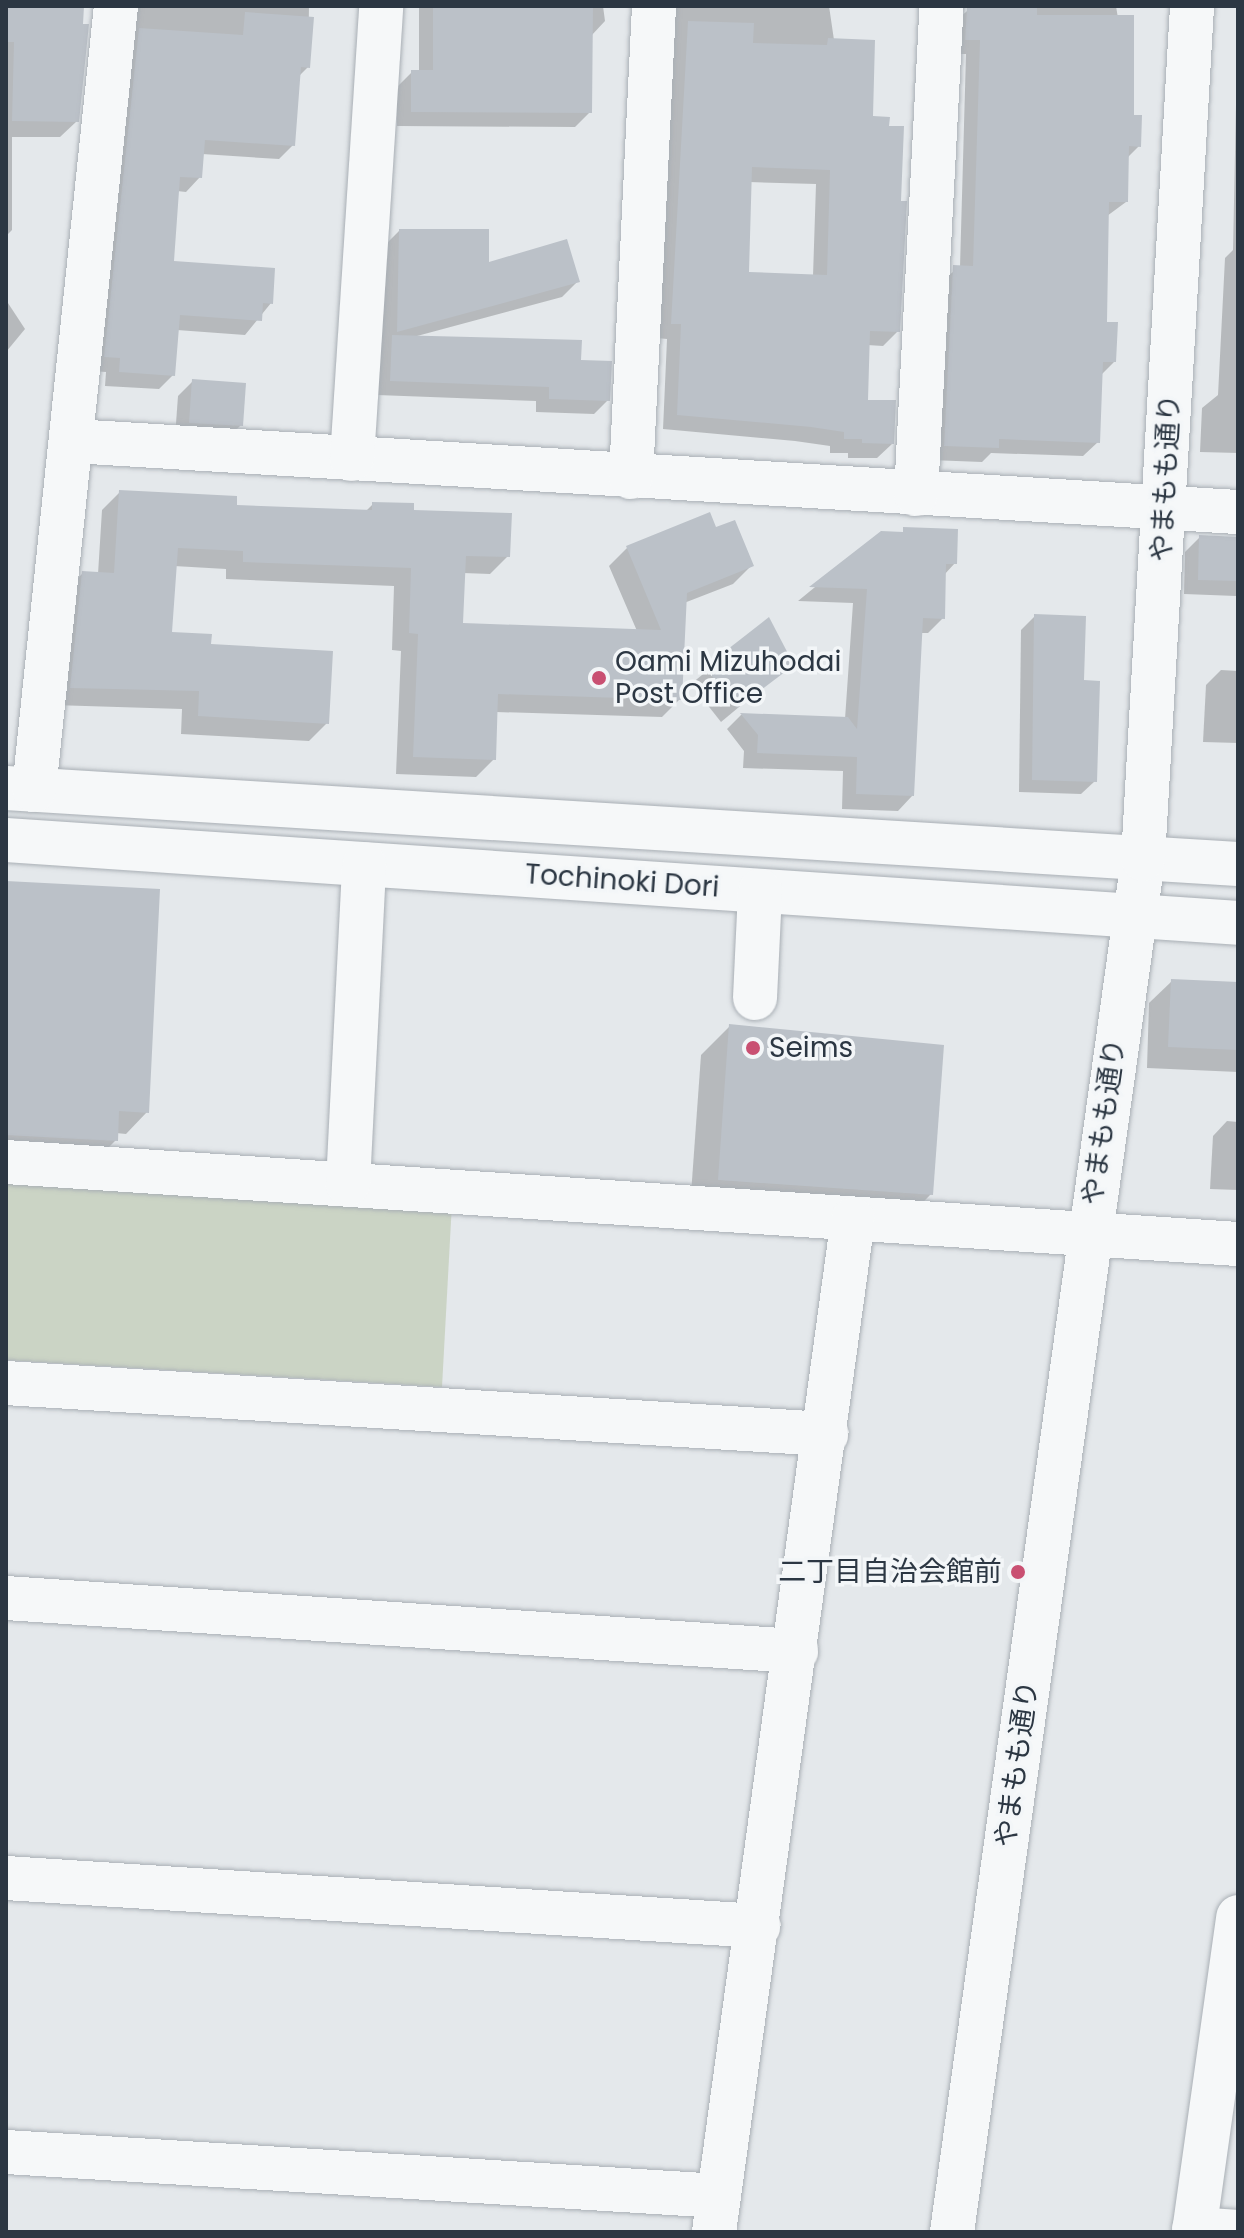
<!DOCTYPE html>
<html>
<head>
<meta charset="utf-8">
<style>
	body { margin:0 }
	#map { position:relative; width:1244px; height:2238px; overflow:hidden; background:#e4e8eb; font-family:Poppins,"Noto Sans JP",sans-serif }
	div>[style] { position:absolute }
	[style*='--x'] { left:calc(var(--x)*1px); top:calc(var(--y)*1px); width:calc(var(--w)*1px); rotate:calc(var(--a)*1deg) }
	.green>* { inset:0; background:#cbd4c5 }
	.shadow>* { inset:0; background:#0003 }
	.building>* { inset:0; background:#bbc1c8 }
	.roads { filter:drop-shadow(0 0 2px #a9afb5) drop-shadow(0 0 2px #a9afb5) }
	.minor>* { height:44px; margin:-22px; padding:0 22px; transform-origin:22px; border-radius:22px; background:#f6f8f9 }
	.dots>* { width:22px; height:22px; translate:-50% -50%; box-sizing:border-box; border:4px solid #f3f6f8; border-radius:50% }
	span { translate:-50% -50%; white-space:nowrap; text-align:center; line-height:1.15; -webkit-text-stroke:7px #f3f6f8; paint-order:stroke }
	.street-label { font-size:28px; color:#2c3743 }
	.poi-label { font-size:28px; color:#2c3743 }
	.left { translate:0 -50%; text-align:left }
	.right { translate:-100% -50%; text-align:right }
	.frame { position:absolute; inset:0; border:8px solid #2c3743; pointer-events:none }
</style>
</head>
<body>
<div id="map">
	<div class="green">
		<i style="clip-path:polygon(6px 1173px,452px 1203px,442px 1387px,6px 1360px)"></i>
	</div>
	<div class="shadow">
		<i style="clip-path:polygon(6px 6px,45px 6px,77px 121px,60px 137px,12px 137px,12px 230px,6px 236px)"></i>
		<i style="clip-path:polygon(123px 6px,309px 6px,308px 67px,298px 77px,293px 145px,279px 159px,202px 154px,200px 177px,186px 192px,177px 191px,172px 263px,271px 303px,245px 335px,177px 330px,173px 375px,159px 389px,105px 386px,106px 372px,91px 371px)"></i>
		<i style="clip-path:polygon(419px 6px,603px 6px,605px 21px,591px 36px,590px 112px,575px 127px,397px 126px,397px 87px,412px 72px,419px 72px)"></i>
		<i style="clip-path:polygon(evenodd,670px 6px,829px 6px,834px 40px,871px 118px,898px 331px,883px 346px,867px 345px,866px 401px,892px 444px,877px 458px,848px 458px,848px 453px,830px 453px,830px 446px,795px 441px,663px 429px,667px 339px,657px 338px,670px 6px,749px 182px,816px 184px,813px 276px,747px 274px,749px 182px)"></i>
		<i style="clip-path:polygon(973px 6px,1116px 6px,1139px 146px,1127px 158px,1126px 202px,1107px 216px,1105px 324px,1114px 362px,1100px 376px,1098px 442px,1083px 456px,991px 453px,982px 462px,930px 460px,939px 282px,960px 267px,966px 54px,951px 54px,953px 23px)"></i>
		<i style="clip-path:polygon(1238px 6px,1238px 453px,1200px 452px,1202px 408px,1218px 395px,1225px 258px,1233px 250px)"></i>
		<i style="clip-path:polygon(399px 231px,487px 264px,577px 282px,562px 297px,417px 336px,579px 362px,608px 400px,594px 414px,536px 412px,536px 401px,377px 395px,384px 246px)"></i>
		<i style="clip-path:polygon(6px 300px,25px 329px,6px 352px)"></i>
		<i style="clip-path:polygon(193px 381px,241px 425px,226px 440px,175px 437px,178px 396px)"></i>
		<i style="clip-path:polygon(120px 492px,235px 507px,365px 512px,373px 504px,412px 512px,508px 556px,490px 574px,463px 573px,461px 625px,637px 631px,609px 566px,627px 548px,715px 530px,751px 566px,733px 584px,684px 603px,680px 699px,662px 717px,496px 712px,494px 759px,476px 777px,396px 774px,401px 651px,392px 650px,394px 586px,226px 579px,226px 569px,174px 566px,170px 633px,209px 646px,327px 723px,309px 741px,181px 734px,182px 709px,53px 705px,65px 591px,83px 573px,98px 574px,102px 510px)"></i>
		<i style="clip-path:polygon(881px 533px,955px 563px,944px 575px,943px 618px,928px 633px,921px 633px,912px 796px,898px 811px,842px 809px,843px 771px,743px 768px,744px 751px,727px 729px,741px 715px,845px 719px,853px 603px,798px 601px)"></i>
		<i style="clip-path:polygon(1200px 537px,1238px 539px,1236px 596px,1184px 594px,1185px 552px)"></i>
		<i style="clip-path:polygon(1035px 616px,1082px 682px,1095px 781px,1081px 794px,1019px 792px,1021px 630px)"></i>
		<i style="clip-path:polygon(769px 620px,791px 664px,721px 722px,691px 684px)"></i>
		<i style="clip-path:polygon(1221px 670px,1238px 671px,1238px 743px,1203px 742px,1206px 685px)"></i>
		<i style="clip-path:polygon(6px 883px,147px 1112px,126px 1134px,116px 1133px,116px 1140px,94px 1162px,6px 1157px)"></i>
		<i style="clip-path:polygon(1172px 981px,1238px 984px,1238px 1072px,1147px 1068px,1149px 1003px)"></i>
		<i style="clip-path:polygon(729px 1027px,931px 1194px,903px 1223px,690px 1208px,701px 1055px)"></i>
		<i style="clip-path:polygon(1227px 1121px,1238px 1122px,1238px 1190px,1210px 1189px,1213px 1136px)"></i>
	</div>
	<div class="building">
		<i style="clip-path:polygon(6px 6px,84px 6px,83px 24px,89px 24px,79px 122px,12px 121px,14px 42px,6px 42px)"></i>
		<i style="clip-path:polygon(433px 6px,593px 6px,592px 113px,411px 112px,411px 70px,433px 70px)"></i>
		<i style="clip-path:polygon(967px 6px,1037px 6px,1037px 15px,1134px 15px,1134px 115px,1142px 115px,1141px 147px,1129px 146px,1128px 202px,1109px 202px,1107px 322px,1118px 322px,1116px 362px,1103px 362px,1100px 443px,999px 439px,999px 448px,944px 446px,953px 265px,973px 266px,980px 40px,965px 40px)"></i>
		<i style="clip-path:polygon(245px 12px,314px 17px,310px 68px,301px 67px,295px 146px,205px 140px,202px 178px,180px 177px,174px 261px,275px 268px,273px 304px,263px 303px,262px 321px,180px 315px,175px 376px,119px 372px,120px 358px,104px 357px,139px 28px,243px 35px)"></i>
		<i style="clip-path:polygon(evenodd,688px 21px,754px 23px,753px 43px,827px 45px,828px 38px,875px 40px,873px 116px,890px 117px,889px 126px,904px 126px,901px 201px,907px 201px,900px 332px,870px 331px,868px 400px,896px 400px,894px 444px,862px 443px,862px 439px,844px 439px,844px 432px,811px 427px,677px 415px,681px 324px,671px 324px,688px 21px,752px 167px,830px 170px,827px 275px,749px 272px,752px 167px)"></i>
		<i style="clip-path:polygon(399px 229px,489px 229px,489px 262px,567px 239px,580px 282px,397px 332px)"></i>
		<i style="clip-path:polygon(392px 335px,582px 340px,581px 360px,612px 361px,610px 401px,549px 399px,549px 387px,390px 381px)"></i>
		<i style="clip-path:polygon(192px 379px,246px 383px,243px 426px,189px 423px)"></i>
		<i style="clip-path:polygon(119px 490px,237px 496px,237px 505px,372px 510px,372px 502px,414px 503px,414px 510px,512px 513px,510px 557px,466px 556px,463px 623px,661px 630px,626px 546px,710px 512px,716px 527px,735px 520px,754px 566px,687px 593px,682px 700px,498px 694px,496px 760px,413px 757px,418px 634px,409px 633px,411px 568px,243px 562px,243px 551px,178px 548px,172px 632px,212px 634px,211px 644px,333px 651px,329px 724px,198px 716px,199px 691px,70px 688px,82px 571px,114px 573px)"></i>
		<i style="clip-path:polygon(903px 527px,958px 529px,957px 564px,946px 564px,945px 619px,923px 618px,914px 796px,856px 794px,857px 757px,757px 753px,758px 735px,740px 713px,848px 717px,857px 729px,867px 589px,809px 587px,881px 531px,903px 532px)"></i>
		<i style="clip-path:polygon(1199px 535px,1238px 537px,1238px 581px,1198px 580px)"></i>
		<i style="clip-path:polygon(1034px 614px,1086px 616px,1084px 680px,1100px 681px,1097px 782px,1032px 780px)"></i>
		<i style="clip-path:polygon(769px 617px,794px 665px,737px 708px,705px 667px)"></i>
		<i style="clip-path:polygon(6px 881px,160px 889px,149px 1113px,119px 1111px,118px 1141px,6px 1135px)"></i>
		<i style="clip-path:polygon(1171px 979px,1238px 982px,1238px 1050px,1168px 1047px)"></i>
		<i style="clip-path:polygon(729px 1024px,944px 1045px,933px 1195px,718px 1180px)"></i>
	</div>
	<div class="roads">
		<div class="minor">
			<i style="--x:73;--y:441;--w:1167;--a:3.49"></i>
			<i style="--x:352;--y:459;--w:454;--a:-86.3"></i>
			<i style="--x:631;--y:477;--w:472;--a:-87.2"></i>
			<i style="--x:916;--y:494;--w:489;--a:-87"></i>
			<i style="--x:6;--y:788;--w:1234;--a:3.53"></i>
			<i style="--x:34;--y:790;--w:788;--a:-84.03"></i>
			<i style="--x:6;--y:840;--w:1235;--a:3.85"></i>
			<i style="--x:755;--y:998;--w:107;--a:-87.3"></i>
			<i style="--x:6;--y:1162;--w:1235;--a:3.81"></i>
			<i style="--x:348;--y:1184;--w:320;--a:-87.1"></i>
			<i style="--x:6;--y:1383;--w:822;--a:3.56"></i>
			<i style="--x:6;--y:1598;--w:792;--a:3.84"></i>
			<i style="--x:6;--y:1878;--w:754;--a:3.65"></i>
			<i style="--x:6;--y:2152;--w:714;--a:3.53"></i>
			<i style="--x:1194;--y:2229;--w:44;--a:3.9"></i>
			<i style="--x:714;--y:2232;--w:1022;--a:-82.19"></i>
			<i style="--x:952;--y:2232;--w:1386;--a:-82.08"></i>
			<i style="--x:1143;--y:859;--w:854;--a:-86.71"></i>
			<i style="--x:1194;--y:2232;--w:318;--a:-82"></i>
		</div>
	</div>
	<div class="dots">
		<i style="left:599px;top:678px;background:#c95072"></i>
		<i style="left:753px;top:1048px;background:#c95072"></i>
		<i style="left:1018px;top:1572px;background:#c95072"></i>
	</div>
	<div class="street-label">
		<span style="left:1166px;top:478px;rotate:-87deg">やまもも通り</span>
		<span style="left:622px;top:881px;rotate:4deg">Tochinoki Dori</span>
		<span style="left:1104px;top:1122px;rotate:-82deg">やまもも通り</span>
		<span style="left:1017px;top:1764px;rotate:-82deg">やまもも通り</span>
	</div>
	<div class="poi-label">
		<span class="left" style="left:615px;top:678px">Oami Mizuhodai<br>Post Office</span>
		<span class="left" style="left:769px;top:1048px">Seims</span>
		<span class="right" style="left:1002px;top:1572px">二丁目自治会館前</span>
	</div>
	<div class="frame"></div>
</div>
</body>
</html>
